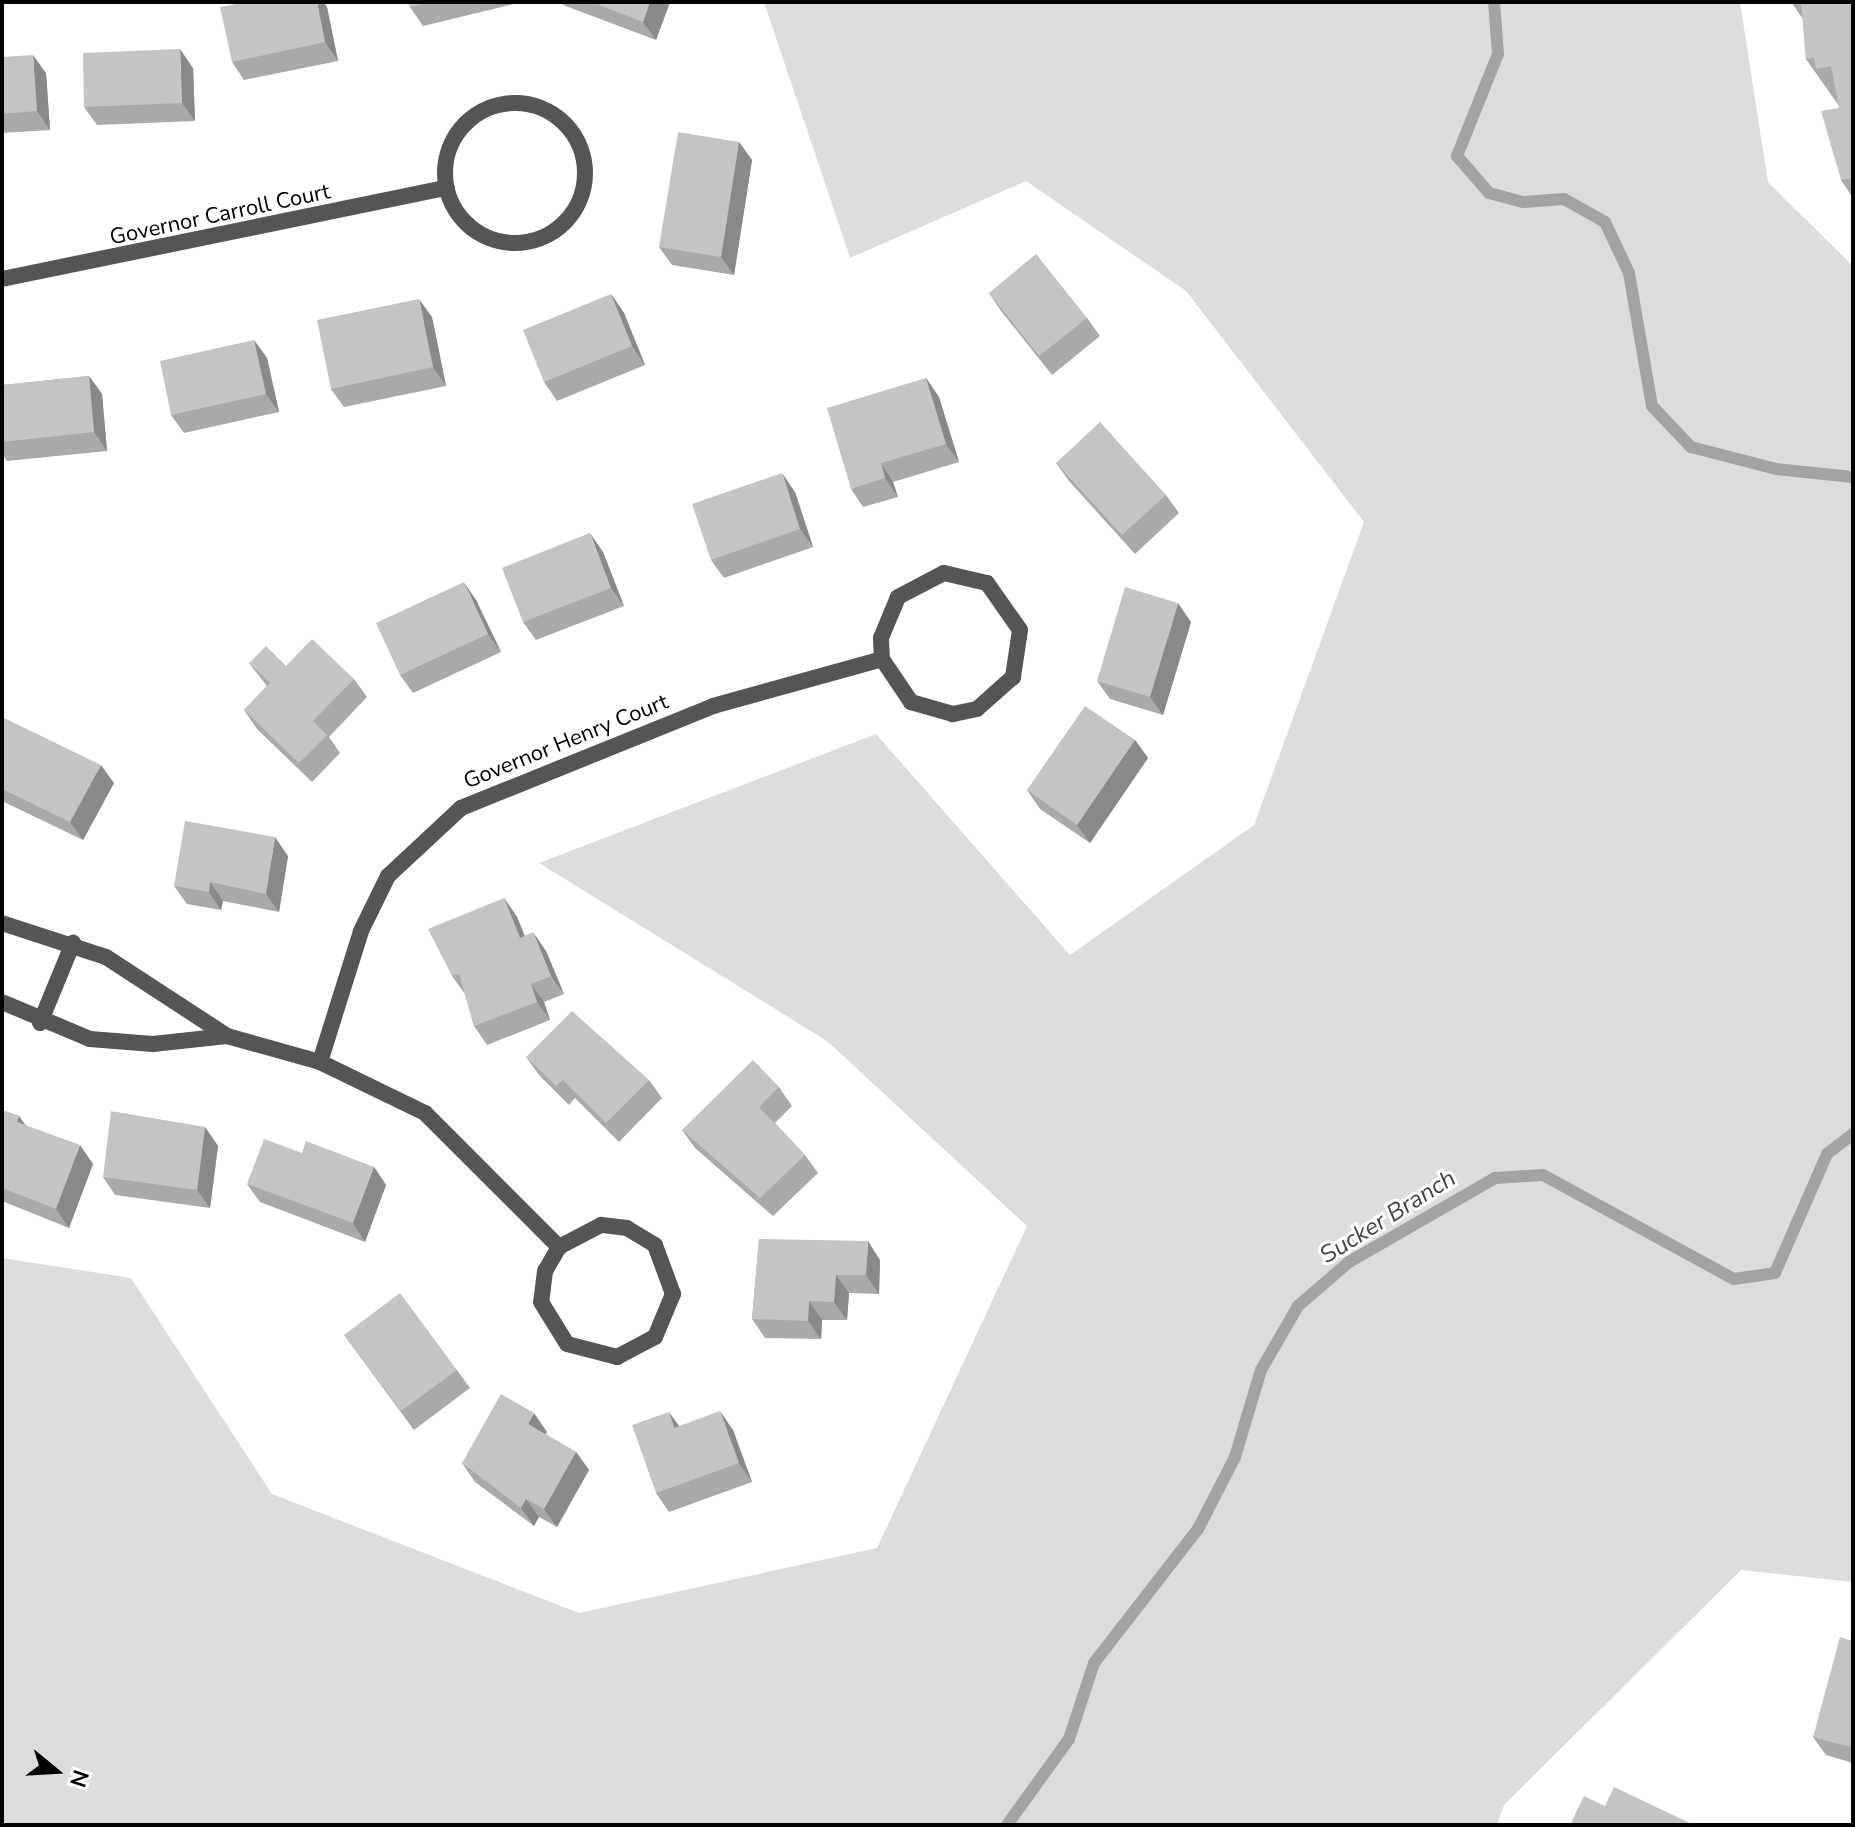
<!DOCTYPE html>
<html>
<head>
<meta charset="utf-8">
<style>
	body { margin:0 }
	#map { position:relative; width:1855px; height:1827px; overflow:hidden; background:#fff; font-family:"Nunito Sans",sans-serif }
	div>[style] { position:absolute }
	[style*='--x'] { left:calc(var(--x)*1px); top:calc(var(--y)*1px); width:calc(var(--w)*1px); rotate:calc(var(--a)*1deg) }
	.green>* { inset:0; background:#dcdcdc }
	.stream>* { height:12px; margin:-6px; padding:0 6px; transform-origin:6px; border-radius:6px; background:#a3a3a3 }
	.service>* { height:16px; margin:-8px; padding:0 8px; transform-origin:8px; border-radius:8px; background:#555 }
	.minor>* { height:16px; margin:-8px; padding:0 8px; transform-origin:8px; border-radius:8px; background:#555 }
	.minor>.ring { margin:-8px; padding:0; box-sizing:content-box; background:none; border:16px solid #555; border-radius:50% }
	.wall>* { inset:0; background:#a9a9a9 }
	.shaded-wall>* { inset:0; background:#898989 }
	.building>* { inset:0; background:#c4c4c4 }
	span { translate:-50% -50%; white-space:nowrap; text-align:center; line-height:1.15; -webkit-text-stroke:6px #fff; paint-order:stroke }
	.street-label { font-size:22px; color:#000 }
	.water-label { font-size:24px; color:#444; font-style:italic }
	.frame { position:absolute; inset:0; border:4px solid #000; pointer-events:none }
	.north { position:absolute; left:16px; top:1731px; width:80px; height:80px; -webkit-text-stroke:6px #fff; paint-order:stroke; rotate:108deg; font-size:22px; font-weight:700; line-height:32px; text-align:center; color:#000 }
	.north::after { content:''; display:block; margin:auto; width:28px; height:36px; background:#000; clip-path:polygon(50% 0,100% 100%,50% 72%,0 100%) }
</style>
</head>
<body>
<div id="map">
	<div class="green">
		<i style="clip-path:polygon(764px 2px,1740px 2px,1768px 182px,1853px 266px,1853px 1582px,1741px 1570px,1504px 1805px,1497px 1825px,2px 1825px,2px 1258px,131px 1278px,272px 1494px,579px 1613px,877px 1548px,1027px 1226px,827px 1041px,539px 863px,876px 734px,1070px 955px,1254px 825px,1364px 522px,1186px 291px,1026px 181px,850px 258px)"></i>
	</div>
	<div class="stream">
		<i style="--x:1494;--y:2;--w:52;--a:85.6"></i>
		<i style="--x:1498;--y:54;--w:110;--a:111.9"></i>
		<i style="--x:1457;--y:156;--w:49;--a:49.1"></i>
		<i style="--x:1489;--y:193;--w:35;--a:15"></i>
		<i style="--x:1523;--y:202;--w:41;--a:-4.2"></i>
		<i style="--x:1564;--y:199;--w:47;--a:29.3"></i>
		<i style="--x:1605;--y:222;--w:56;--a:64.8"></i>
		<i style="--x:1629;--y:273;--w:135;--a:80.2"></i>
		<i style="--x:1652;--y:406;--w:57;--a:46.4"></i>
		<i style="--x:1691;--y:447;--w:88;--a:14.5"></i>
		<i style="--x:1776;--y:469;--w:77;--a:5.9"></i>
		<i style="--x:1007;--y:1825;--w:106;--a:-54.2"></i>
		<i style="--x:1069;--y:1739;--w:80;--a:-71.8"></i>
		<i style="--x:1094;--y:1663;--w:170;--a:-52.2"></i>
		<i style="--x:1198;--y:1529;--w:81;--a:-62.8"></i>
		<i style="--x:1235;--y:1457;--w:91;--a:-73.4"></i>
		<i style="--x:1261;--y:1370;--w:74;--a:-60"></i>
		<i style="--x:1298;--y:1306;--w:67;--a:-40.8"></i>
		<i style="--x:1349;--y:1262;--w:168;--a:-29.9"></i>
		<i style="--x:1495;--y:1178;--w:48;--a:-3.6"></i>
		<i style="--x:1543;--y:1175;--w:217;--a:28.6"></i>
		<i style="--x:1734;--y:1279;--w:41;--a:-8.3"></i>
		<i style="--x:1775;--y:1273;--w:130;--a:-66.4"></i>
		<i style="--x:1827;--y:1154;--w:33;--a:-38"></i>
	</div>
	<div class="service">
		<i style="--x:40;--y:1023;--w:87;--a:-67.6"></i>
	</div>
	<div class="minor">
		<i class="ring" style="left:445px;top:103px;width:124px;height:124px"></i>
		<i style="--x:2;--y:279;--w:454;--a:-11.6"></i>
		<i style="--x:2;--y:923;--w:109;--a:18.1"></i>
		<i style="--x:106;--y:957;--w:145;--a:33.1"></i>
		<i style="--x:227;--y:1036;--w:97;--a:15.6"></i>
		<i style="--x:320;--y:1062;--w:117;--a:25.9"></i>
		<i style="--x:425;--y:1113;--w:190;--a:45"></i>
		<i style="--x:559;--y:1247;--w:28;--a:120"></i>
		<i style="--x:545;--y:1271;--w:31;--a:97"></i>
		<i style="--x:541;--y:1302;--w:49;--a:58.2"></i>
		<i style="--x:567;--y:1344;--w:52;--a:14.6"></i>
		<i style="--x:617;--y:1357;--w:43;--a:-27.8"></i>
		<i style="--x:655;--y:1337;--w:47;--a:-67.3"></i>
		<i style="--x:673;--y:1294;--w:52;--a:-110.2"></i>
		<i style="--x:655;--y:1245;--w:33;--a:-149"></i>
		<i style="--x:627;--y:1228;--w:26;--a:-173"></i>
		<i style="--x:601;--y:1225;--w:47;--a:152.4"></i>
		<i style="--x:2;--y:1002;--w:95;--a:22.8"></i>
		<i style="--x:90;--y:1039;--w:63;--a:4.5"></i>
		<i style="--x:153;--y:1044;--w:74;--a:-6.2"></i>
		<i style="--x:320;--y:1062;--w:137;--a:-72.6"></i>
		<i style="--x:361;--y:931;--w:61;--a:-63.9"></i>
		<i style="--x:388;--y:876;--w:100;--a:-43"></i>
		<i style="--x:461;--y:808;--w:272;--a:-22"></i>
		<i style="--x:713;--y:706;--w:175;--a:-15.5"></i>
		<i style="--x:882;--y:659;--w:21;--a:-93"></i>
		<i style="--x:881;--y:638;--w:44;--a:-67.5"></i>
		<i style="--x:898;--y:597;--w:52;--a:-27.6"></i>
		<i style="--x:944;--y:573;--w:44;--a:13.1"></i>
		<i style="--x:987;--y:583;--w:57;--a:54.9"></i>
		<i style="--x:1020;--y:630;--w:48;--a:98.5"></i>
		<i style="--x:1013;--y:677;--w:48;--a:138.4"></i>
		<i style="--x:977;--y:709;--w:25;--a:168"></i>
		<i style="--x:953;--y:714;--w:44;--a:-164.1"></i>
		<i style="--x:911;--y:702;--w:52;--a:-124"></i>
	</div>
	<div class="wall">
		<i style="clip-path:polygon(408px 2px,522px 2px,423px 26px,410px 7px)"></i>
		<i style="clip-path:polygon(561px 2px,670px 2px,656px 40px,563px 5px)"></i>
		<i style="clip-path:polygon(1791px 2px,1853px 2px,1853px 198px,1841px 180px,1839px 106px,1806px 59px,1803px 19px)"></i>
		<i style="clip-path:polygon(327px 7px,338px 61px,244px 80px,232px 62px)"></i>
		<i style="clip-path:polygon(2px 57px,46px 73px,50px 130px,2px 133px)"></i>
		<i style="clip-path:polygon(193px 68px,195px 121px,97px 125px,84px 107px)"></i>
		<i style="clip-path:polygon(739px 142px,752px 160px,734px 275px,672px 265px,659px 247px)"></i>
		<i style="clip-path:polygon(989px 293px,1087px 318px,1100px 336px,1052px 375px,1001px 311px)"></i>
		<i style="clip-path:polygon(611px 294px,624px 313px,645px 365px,557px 401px,544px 382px)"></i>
		<i style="clip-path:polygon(432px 317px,446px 386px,344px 407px,331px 389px)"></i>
		<i style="clip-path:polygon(254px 340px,267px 358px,279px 412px,184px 433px,171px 415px)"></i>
		<i style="clip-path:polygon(89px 376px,102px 394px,107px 451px,7px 461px,2px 454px,2px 385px)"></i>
		<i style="clip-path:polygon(926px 378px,939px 397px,959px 462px,893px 482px,898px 497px,863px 507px,851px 489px)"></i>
		<i style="clip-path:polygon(1056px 463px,1166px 495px,1179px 513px,1135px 554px,1069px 481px)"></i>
		<i style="clip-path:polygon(795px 492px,813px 547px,724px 578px,711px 560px)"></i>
		<i style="clip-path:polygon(603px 552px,624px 606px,536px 640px,523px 622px)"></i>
		<i style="clip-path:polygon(476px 600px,501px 652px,413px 693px,400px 675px)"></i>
		<i style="clip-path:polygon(1191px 622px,1163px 715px,1110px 699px,1097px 681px)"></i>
		<i style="clip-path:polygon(249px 663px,286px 666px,354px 679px,367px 697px,329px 737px,340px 753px,312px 782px,257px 729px,244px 710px,267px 686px)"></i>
		<i style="clip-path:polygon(2px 721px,114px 783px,83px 840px,2px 801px)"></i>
		<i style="clip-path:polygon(1135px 740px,1148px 758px,1090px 843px,1040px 809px,1027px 790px)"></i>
		<i style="clip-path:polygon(288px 856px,279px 912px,223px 901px,221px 910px,187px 904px,174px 886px)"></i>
		<i style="clip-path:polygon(504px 898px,517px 917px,525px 936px,546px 951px,564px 994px,544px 1002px,550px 1020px,487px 1045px,474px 1026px,465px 994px,452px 976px)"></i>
		<i style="clip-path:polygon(526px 1057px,649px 1080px,662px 1098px,619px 1142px,575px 1098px,569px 1105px,539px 1075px)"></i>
		<i style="clip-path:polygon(779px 1087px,792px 1106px,775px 1123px,805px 1155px,818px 1173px,773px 1216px,695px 1148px,682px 1130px)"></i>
		<i style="clip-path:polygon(2px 1110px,19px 1116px,25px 1126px,93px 1164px,69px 1228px,2px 1201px)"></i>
		<i style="clip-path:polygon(205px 1127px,218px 1146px,210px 1208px,115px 1195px,103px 1177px)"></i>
		<i style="clip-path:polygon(302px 1153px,374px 1167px,386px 1185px,365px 1242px,260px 1202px,247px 1184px)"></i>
		<i style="clip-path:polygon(759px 1239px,880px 1260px,879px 1294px,849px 1293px,847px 1320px,822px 1320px,821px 1339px,765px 1338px,752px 1319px)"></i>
		<i style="clip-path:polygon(344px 1335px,457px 1370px,470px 1388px,414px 1430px)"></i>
		<i style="clip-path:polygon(679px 1426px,733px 1430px,752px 1482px,669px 1512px,656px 1493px)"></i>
		<i style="clip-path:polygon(547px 1432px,545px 1434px,576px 1452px,589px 1470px,557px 1527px,539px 1517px,534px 1526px,475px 1482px,462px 1463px)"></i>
		<i style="clip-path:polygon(1853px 1641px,1853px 1763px,1826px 1755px,1813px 1737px)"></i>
	</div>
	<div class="shaded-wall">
		<i style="clip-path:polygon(317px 2px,324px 2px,327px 7px,338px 61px,325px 42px)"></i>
		<i style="clip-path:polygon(650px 2px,670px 2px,656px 40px,643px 22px)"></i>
		<i style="clip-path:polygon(180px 49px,193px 68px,195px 121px,182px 103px)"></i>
		<i style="clip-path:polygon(33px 55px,46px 73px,50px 130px,37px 111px)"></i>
		<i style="clip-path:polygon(739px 142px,752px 160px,734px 275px,721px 257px)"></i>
		<i style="clip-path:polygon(611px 294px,624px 313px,645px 365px,632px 346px)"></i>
		<i style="clip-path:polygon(419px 299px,432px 317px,446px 386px,433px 367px)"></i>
		<i style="clip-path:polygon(254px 340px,267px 358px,279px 412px,266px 394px)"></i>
		<i style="clip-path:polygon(89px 376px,102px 394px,107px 451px,94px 432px)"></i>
		<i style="clip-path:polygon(926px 378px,939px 397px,959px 462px,946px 444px)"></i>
		<i style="clip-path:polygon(881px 463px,893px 482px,898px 497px,885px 478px)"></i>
		<i style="clip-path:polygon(782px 473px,795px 492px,813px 547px,800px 529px)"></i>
		<i style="clip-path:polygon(590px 533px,603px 552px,624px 606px,611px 588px)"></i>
		<i style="clip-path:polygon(464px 582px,476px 600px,501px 652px,488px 634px)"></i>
		<i style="clip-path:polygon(1178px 603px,1191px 622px,1163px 715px,1150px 697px)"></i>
		<i style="clip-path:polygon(1135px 740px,1148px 758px,1090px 843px,1077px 825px)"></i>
		<i style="clip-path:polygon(101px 765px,114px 783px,83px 840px,70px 822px)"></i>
		<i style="clip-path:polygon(275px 837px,288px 856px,279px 912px,266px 894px)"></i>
		<i style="clip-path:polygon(210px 882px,223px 901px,221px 910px,209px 892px)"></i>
		<i style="clip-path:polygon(504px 898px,517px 917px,532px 956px,520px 938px)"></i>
		<i style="clip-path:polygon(533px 932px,546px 951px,564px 994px,551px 976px)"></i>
		<i style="clip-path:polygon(531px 984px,544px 1002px,550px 1020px,537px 1002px)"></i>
		<i style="clip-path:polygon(19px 1116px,32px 1134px,17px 1122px)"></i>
		<i style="clip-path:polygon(205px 1127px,218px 1146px,210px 1208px,197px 1190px)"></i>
		<i style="clip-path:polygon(80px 1145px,93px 1164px,69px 1228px,56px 1209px)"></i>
		<i style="clip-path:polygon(374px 1167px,386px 1185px,365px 1242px,353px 1223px)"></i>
		<i style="clip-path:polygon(868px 1241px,880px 1260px,879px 1294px,866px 1275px)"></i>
		<i style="clip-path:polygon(836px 1275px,849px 1293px,847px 1320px,834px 1302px)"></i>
		<i style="clip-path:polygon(809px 1301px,822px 1320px,821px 1339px,808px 1321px)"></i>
		<i style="clip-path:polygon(720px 1411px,733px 1430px,752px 1482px,739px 1463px)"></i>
		<i style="clip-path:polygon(669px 1412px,682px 1430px,674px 1428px)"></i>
		<i style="clip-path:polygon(534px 1413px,547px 1432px,541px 1443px,528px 1424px)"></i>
		<i style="clip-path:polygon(576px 1452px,589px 1470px,557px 1527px,544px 1509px)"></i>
		<i style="clip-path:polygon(526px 1499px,539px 1517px,534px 1526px,521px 1508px)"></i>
	</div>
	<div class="building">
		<i style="clip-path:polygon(247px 2px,317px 2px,325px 42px,232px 62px,220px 7px)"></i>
		<i style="clip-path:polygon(408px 2px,432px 2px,410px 7px)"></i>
		<i style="clip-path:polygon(591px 2px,650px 2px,643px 22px)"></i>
		<i style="clip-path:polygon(1801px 2px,1853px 2px,1853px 178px,1841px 180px,1821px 111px,1839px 108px,1831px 66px,1816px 69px,1814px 58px,1806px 59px)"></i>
		<i style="clip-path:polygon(180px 49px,182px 103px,84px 107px,83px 53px)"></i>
		<i style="clip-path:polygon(33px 55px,37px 111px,2px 114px,2px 57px)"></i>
		<i style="clip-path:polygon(678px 132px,739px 142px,721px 257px,659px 247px)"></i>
		<i style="clip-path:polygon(1036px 254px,1087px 318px,1039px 356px,989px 293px)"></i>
		<i style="clip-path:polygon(611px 294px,632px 346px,544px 382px,523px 330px)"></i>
		<i style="clip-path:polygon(419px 299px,433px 367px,331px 389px,317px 320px)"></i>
		<i style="clip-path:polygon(254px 340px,266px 394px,171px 415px,160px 361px)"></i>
		<i style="clip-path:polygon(89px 376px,94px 432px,2px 442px,2px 385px)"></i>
		<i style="clip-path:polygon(926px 378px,946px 444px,881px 463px,885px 478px,851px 489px,827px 408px)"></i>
		<i style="clip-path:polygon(1100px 422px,1166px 495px,1122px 535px,1056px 463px)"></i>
		<i style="clip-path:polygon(782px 473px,800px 529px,711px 560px,692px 504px)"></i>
		<i style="clip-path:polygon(590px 533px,611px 588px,523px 622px,502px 568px)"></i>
		<i style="clip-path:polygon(464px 582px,488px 634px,400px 675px,376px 623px)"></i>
		<i style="clip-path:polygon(1125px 587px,1178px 603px,1150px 697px,1097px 681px)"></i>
		<i style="clip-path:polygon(312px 639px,354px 679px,313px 721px,327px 735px,299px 763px,244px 710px,270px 683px,249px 663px,266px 646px,286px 666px)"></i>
		<i style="clip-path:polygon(1085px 706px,1135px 740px,1077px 825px,1027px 790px)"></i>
		<i style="clip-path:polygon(4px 718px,101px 765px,70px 822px,2px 789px,2px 721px)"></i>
		<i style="clip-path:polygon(185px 821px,275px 837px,266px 894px,210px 882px,209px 892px,174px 886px)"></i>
		<i style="clip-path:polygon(504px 898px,520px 938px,533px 932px,551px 976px,531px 984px,537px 1002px,474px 1026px,459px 974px,452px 976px,428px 929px)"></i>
		<i style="clip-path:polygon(572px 1011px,649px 1080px,606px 1123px,563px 1080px,556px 1086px,526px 1057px)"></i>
		<i style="clip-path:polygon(753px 1060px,779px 1087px,759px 1107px,805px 1155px,760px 1198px,682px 1130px)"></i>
		<i style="clip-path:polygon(2px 1110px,19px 1116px,17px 1122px,80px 1145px,56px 1209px,2px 1188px)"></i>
		<i style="clip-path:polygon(111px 1111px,205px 1127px,197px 1190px,103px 1177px)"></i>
		<i style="clip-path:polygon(264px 1139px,302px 1153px,306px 1141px,374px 1167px,353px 1223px,247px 1184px)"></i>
		<i style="clip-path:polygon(759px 1239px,868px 1241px,866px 1275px,836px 1275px,834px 1302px,809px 1301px,808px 1321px,752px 1319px)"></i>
		<i style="clip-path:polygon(400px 1293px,457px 1370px,401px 1411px,344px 1335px)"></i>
		<i style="clip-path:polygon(501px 1394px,534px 1413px,528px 1424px,576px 1452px,544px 1509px,526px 1499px,521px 1508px,462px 1463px)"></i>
		<i style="clip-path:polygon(720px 1411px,739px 1463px,656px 1493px,632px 1425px,669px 1412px,674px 1428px)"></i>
		<i style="clip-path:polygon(1840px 1637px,1853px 1641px,1853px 1737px,1850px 1747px,1813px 1737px)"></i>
		<i style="clip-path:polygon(1614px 1787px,1694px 1825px,1570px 1825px,1584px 1796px,1605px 1806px)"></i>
	</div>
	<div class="street-label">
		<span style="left:220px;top:215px;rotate:-12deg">Governor Carroll Court</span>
		<span style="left:566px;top:742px;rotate:-22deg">Governor Henry Court</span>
	</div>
	<div class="water-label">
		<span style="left:1388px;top:1217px;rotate:-32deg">Sucker Branch</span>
	</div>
	<div class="frame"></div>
	<div class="north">N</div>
</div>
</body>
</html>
